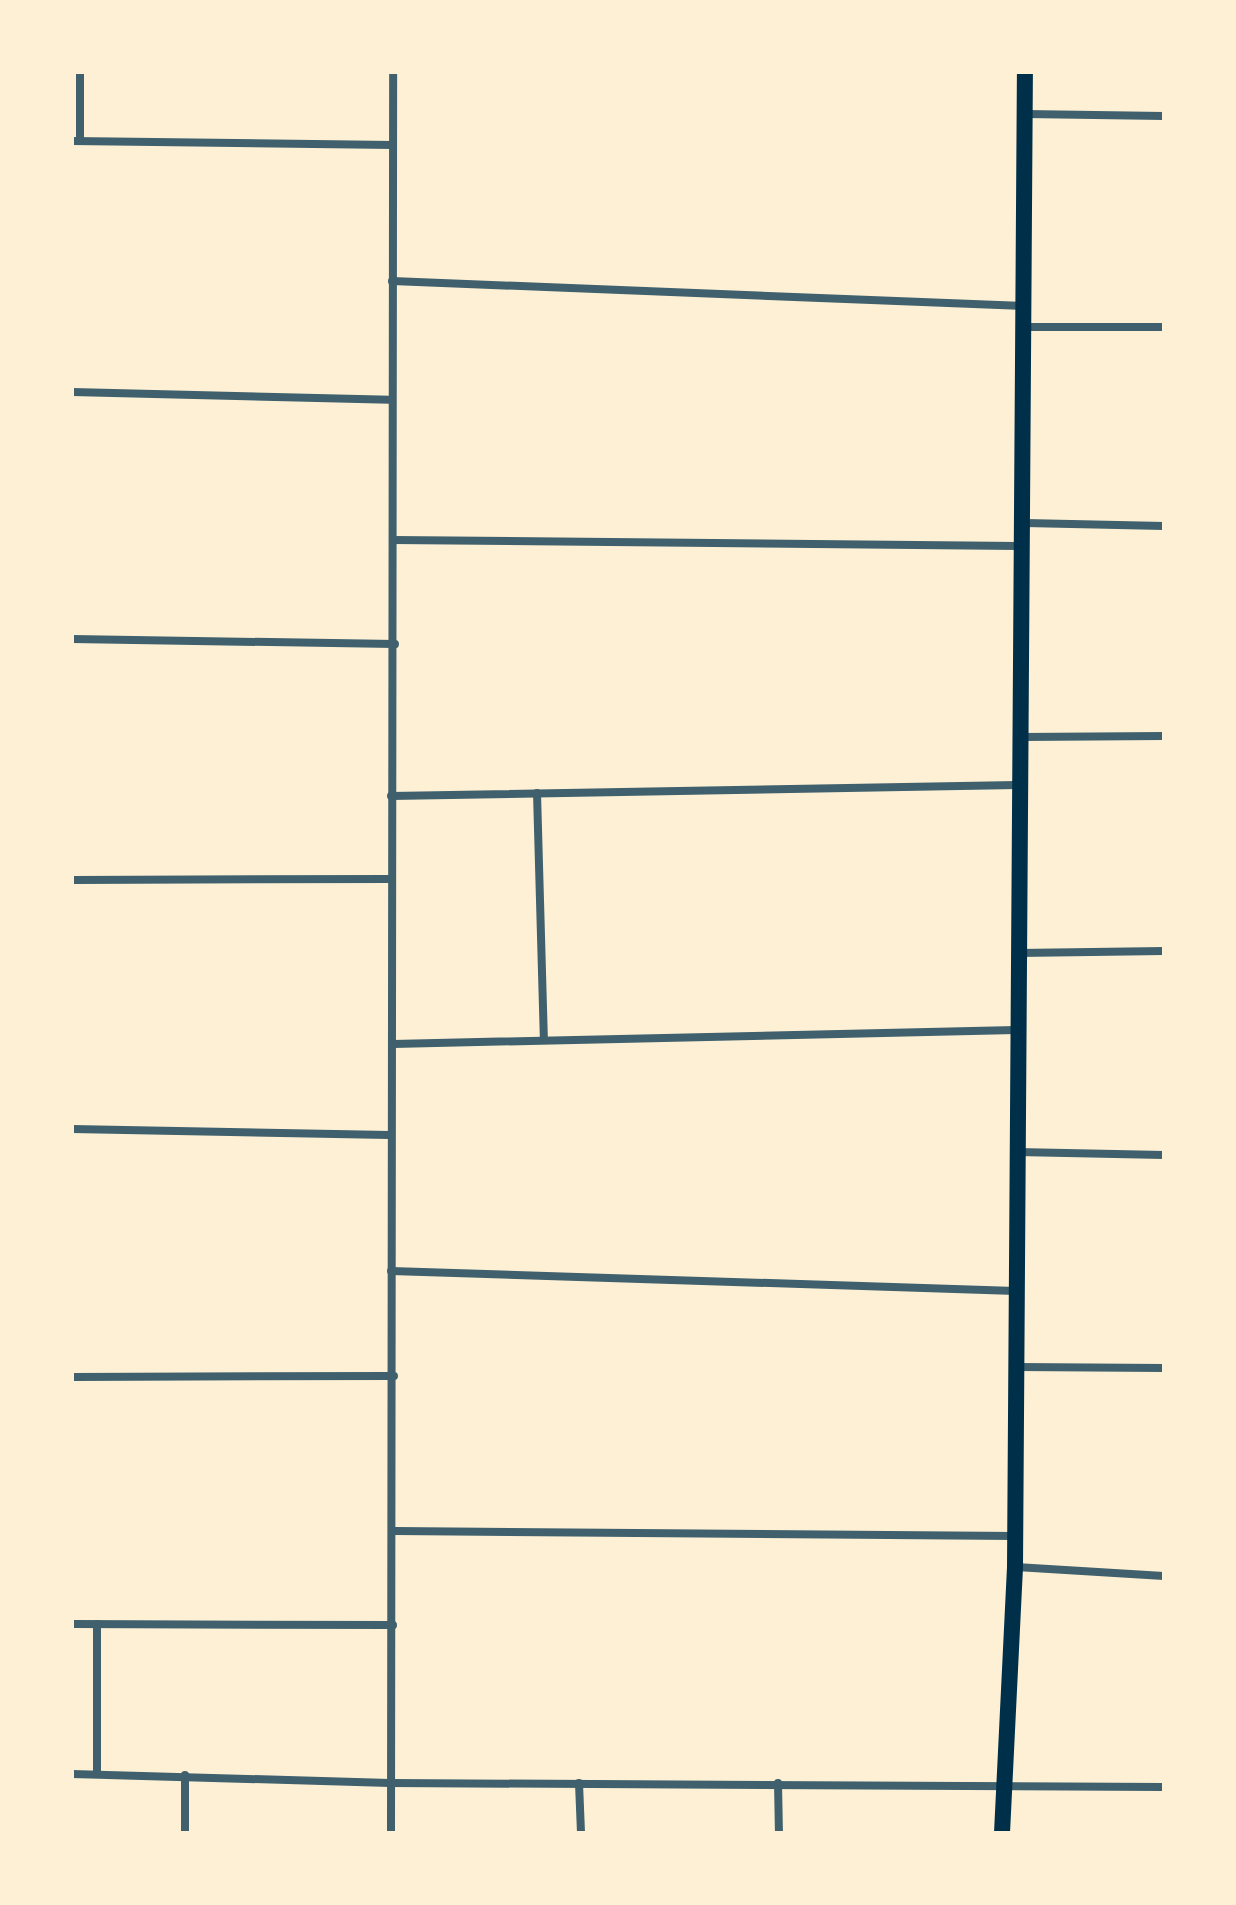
<!DOCTYPE html>
<html>
<head>
<meta charset="utf-8">
<style>
	body { margin:0 }
	#map { position:relative; width:1236px; height:1905px; overflow:hidden; background:#fdf0d5; font-family:"Space Grotesk",sans-serif }
	div>[style] { position:absolute }
	[style*='--x'] { left:calc(var(--x)*1px); top:calc(var(--y)*1px); width:calc(var(--w)*1px); rotate:calc(var(--a)*1deg) }
	.minor>* { height:8px; margin:-4px; padding:0 4px; transform-origin:4px; border-radius:4px; background:#3f606c }
	.secondary>* { height:16px; margin:-8px; padding:0 8px; transform-origin:8px; border-radius:8px; background:#003049 }
	span { translate:-50% -50%; white-space:nowrap; text-align:center; line-height:1.15; -webkit-text-stroke:6px #fdf0d5; paint-order:stroke }
	.frame { position:absolute; inset:0; border:74px solid #fdf0d5; pointer-events:none }
</style>
</head>
<body>
<div id="map">
	<div class="minor">
		<i style="--x:1025;--y:114;--w:139;--a:0.8"></i>
		<i style="--x:72;--y:141;--w:321;--a:0.7"></i>
		<i style="--x:80;--y:141;--w:69;--a:-90"></i>
		<i style="--x:392;--y:281;--w:631;--a:2.27"></i>
		<i style="--x:1023;--y:327;--w:141;--a:0"></i>
		<i style="--x:72;--y:392;--w:318;--a:1.4"></i>
		<i style="--x:1025;--y:523;--w:139;--a:1.2"></i>
		<i style="--x:393;--y:540;--w:630;--a:0.55"></i>
		<i style="--x:72;--y:639;--w:323;--a:0.9"></i>
		<i style="--x:1021;--y:737;--w:143;--a:-0.4"></i>
		<i style="--x:537;--y:793;--w:247;--a:88.4"></i>
		<i style="--x:391;--y:796;--w:626;--a:-1.01"></i>
		<i style="--x:72;--y:880;--w:318;--a:-0.2"></i>
		<i style="--x:1018;--y:953;--w:146;--a:-0.8"></i>
		<i style="--x:393;--y:1044;--w:623;--a:-1.29"></i>
		<i style="--x:72;--y:1129;--w:317;--a:1.1"></i>
		<i style="--x:1017;--y:1152;--w:147;--a:1.2"></i>
		<i style="--x:391;--y:1271;--w:625;--a:1.83"></i>
		<i style="--x:1017;--y:1367;--w:147;--a:0.4"></i>
		<i style="--x:72;--y:1377;--w:322;--a:-0.2"></i>
		<i style="--x:395;--y:1531;--w:620;--a:0.46"></i>
		<i style="--x:1015;--y:1567;--w:149;--a:3.5"></i>
		<i style="--x:72;--y:1624;--w:321;--a:0.2"></i>
		<i style="--x:72;--y:1774;--w:318;--a:1.6"></i>
		<i style="--x:390;--y:1783;--w:774;--a:0.3"></i>
		<i style="--x:97;--y:1774;--w:150;--a:-90"></i>
		<i style="--x:185;--y:1775;--w:58;--a:90"></i>
		<i style="--x:579;--y:1783;--w:50;--a:87.7"></i>
		<i style="--x:778;--y:1783;--w:50;--a:88.9"></i>
		<i style="--x:391;--y:1833;--w:1761;--a:-89.93"></i>
	</div>
	<div class="secondary">
		<i style="--x:1002;--y:1833;--w:266;--a:-87.2"></i>
		<i style="--x:1015;--y:1567;--w:1495;--a:-89.62"></i>
	</div>
	<div class="frame"></div>
</div>
</body>
</html>
